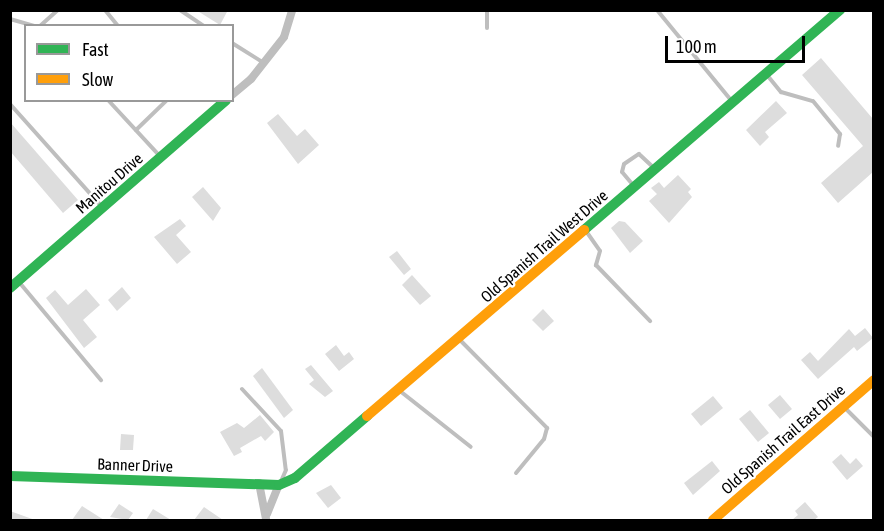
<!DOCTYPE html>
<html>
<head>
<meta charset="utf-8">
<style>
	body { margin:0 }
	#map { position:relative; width:884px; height:531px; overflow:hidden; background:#fff; font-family:"Asap Condensed",sans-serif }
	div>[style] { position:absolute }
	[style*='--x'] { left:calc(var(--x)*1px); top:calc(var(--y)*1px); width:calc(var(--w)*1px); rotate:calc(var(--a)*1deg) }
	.building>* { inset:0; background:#ddd }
	.lane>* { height:4px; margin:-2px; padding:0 2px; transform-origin:2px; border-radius:2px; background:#bebebe }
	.street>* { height:8px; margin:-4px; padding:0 4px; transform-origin:4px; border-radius:4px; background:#bebebe }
	.fast>* { height:10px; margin:-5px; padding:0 5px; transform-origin:5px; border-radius:5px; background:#30b455 }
	.slow>* { height:10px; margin:-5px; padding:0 5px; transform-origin:5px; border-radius:5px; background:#ff9f0a }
	span { translate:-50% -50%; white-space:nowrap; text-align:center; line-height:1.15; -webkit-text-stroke:4.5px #fff; paint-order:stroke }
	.street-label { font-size:16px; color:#000 }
	.frame { position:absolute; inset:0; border:12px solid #000; pointer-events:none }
	.legend { position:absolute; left:24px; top:24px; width:210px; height:78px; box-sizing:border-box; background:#fff; border:2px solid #999; margin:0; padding:8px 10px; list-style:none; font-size:18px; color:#000 }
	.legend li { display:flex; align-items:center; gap:12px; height:30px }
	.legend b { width:30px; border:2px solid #999 }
	.scale { position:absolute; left:665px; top:36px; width:140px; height:27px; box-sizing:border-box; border:3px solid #000; border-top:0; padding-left:8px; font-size:18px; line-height:21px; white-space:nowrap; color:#000; -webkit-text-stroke:4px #fff; paint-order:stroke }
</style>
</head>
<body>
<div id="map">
	<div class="building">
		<i style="clip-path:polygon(196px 10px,228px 10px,220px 25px)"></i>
		<i style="clip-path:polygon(821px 58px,873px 119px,873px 172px,838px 203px,821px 183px,863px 146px,802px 75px)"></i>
		<i style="clip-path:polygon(776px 101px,787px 113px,765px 132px,769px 137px,760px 146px,746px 130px)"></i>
		<i style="clip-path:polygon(278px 114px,297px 136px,305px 129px,319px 145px,298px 164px,267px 123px)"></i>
		<i style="clip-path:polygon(10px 122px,78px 200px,63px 213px,10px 151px)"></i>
		<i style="clip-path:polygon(678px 175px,691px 189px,688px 192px,692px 197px,669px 223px,649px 201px,657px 194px,651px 188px,659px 182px,664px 188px)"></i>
		<i style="clip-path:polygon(203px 187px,221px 208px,213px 221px,192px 197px)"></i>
		<i style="clip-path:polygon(180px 219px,186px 226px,176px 235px,191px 252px,177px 264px,154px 237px)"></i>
		<i style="clip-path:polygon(619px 221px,625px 222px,643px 241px,630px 253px,611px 228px)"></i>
		<i style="clip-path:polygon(397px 251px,411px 269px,404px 275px,389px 257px)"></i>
		<i style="clip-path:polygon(412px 275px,431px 296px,420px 305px,402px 285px)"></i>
		<i style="clip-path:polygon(122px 287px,131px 298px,117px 311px,108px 300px)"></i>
		<i style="clip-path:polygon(86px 289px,100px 305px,83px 320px,97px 337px,84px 348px,46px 298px,55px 290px,68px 305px)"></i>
		<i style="clip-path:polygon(543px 309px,554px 321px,543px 331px,532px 320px)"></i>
		<i style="clip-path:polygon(865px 328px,873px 338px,857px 351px,854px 347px,818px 379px,801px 360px,810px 352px,818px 361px,849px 329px,855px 336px)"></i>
		<i style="clip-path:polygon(336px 345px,344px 356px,349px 352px,354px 359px,339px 371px,325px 354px)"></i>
		<i style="clip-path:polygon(311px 365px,333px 391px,325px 397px,309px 384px,314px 380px,305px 369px)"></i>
		<i style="clip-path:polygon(262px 368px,293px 410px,284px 418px,253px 376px)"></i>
		<i style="clip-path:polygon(780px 395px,792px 409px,780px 419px,768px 405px)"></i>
		<i style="clip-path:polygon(713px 396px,723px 408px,701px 426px,691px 414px)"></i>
		<i style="clip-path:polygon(750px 410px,769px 433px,758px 442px,739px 419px)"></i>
		<i style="clip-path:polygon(260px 415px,274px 432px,265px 441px,261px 436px,240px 448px,242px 452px,234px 456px,220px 432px,237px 423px,244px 428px)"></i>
		<i style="clip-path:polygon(121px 434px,134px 435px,133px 450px,120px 450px)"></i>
		<i style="clip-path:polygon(841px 454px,850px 464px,856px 458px,863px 466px,847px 480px,832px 462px)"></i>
		<i style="clip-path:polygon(712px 461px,720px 471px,693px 495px,684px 483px)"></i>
		<i style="clip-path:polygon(331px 485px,341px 498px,328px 508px,316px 493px)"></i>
		<i style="clip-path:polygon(805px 502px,818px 517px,814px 520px,792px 520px,798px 515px,795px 511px)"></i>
		<i style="clip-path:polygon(119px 504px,133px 513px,128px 520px,110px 517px)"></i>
		<i style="clip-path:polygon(82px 506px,104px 520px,72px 520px)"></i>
		<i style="clip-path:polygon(204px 507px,223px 520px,194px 520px)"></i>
		<i style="clip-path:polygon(153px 509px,171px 520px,146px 520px)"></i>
		<i style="clip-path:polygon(10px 511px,35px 520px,10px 520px)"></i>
	</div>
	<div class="lane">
		<i style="--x:105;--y:10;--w:21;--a:51"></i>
		<i style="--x:180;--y:10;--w:29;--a:34"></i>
		<i style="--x:657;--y:10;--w:117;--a:50.6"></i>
		<i style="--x:10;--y:19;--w:26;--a:16"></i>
		<i style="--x:40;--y:26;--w:24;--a:-42"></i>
		<i style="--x:487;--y:28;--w:18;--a:-90"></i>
		<i style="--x:232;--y:43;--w:36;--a:32"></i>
		<i style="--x:767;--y:75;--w:22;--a:51"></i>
		<i style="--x:781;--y:92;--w:33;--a:16"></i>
		<i style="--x:813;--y:101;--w:43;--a:50.7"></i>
		<i style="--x:840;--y:134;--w:12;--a:99"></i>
		<i style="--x:108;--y:100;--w:75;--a:47.2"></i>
		<i style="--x:10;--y:104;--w:138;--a:48.2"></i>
		<i style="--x:136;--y:130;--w:43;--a:-44.1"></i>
		<i style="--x:633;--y:185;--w:17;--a:-130"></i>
		<i style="--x:622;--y:172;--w:8;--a:-76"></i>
		<i style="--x:624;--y:164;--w:18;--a:-34"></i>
		<i style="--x:639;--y:154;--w:19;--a:43"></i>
		<i style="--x:586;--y:231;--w:24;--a:55"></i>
		<i style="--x:600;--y:251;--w:15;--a:106"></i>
		<i style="--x:596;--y:265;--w:78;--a:46"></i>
		<i style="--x:19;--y:282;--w:128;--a:50.1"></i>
		<i style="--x:460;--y:340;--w:124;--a:45.3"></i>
		<i style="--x:547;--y:428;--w:11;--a:105"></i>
		<i style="--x:544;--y:439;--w:44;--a:129.5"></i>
		<i style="--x:242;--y:389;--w:57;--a:47.1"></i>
		<i style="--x:281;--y:431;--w:39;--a:83"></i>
		<i style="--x:286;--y:470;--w:12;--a:114"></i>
		<i style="--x:400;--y:391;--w:90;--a:38.3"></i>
		<i style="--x:844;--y:407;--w:42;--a:45"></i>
	</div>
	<div class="street">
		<i style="--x:232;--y:95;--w:25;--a:-40"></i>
		<i style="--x:251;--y:79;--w:53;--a:-51.8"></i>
		<i style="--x:284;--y:37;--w:28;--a:-73"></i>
		<i style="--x:259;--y:483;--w:38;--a:79"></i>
		<i style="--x:267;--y:514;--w:31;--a:-68"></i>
	</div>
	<div class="fast">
		<i style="--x:584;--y:230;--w:338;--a:-40.7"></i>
		<i style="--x:10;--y:288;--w:286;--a:-41"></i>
		<i style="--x:10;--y:476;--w:269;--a:1.9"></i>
		<i style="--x:279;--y:485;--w:17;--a:-24"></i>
		<i style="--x:295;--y:478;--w:95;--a:-40.7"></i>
	</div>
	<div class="slow">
		<i style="--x:367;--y:416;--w:286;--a:-40.6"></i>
		<i style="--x:713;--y:520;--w:213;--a:-41"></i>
	</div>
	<div class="street-label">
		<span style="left:109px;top:183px;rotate:-41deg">Manitou Drive</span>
		<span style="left:544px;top:246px;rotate:-41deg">Old Spanish Trail West Drive</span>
		<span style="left:783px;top:439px;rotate:-41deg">Old Spanish Trail East Drive</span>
		<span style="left:135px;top:465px;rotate:2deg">Banner Drive</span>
	</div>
	<div class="frame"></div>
	<ul class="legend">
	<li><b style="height:8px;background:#30b455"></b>Fast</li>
	<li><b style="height:8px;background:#ff9f0a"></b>Slow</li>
	</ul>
	<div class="scale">100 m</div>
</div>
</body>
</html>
